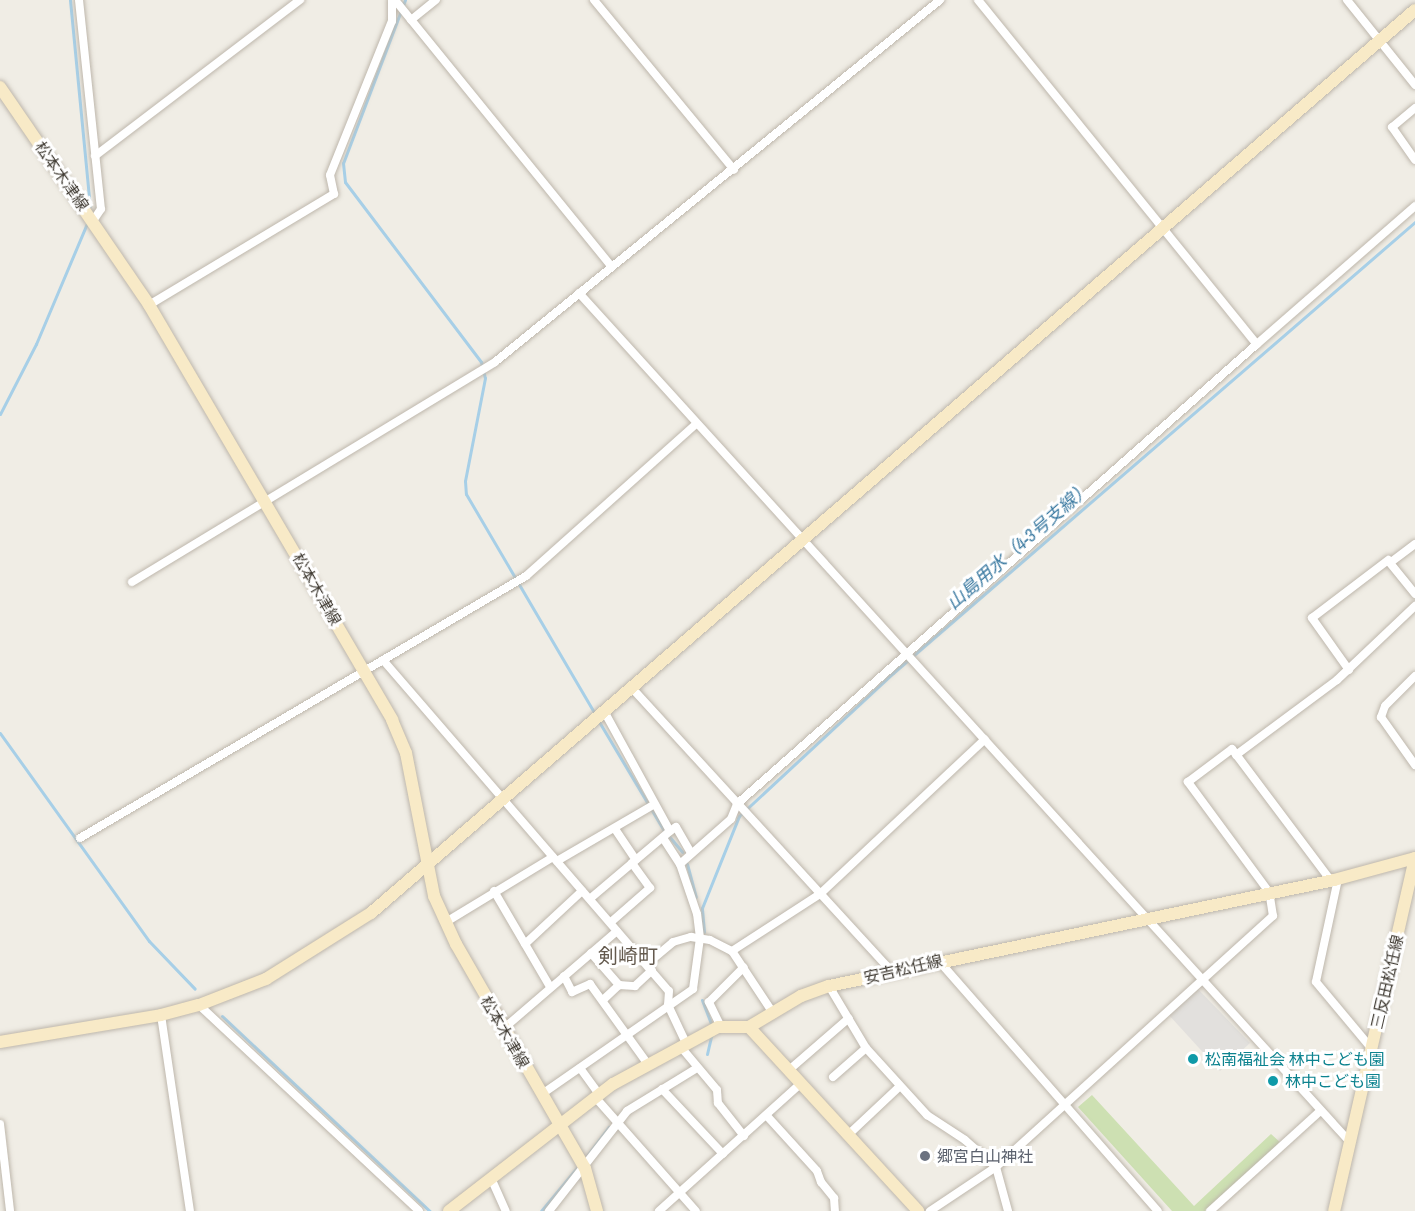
<!DOCTYPE html>
<html>
<head>
<meta charset="utf-8">
<style>
	body { margin:0 }
	#map { position:relative; width:1415px; height:1211px; overflow:hidden; background:#f0ede5; font-family:"Archivo Narrow","Noto Sans JP",sans-serif }
	div>[style] { position:absolute }
	[style*='--x'] { left:calc(var(--x)*1px); top:calc(var(--y)*1px); width:calc(var(--w)*1px); rotate:calc(var(--a)*1deg) }
	.green>* { inset:0; background:#cde0b2 }
	.parking>* { inset:0; background:#e2e0dd }
	.stream>* { height:3px; margin:-1.5px; padding:0 1.5px; transform-origin:1.5px; border-radius:1.5px; background:#a7cfe7 }
	.roads { filter:drop-shadow(0 0 2px #beb7ac) drop-shadow(0 0 2px #beb7ac) }
	.street>* { height:8px; margin:-4px; padding:0 4px; transform-origin:4px; border-radius:4px; background:#fff }
	.secondary>* { height:12px; margin:-6px; padding:0 6px; transform-origin:6px; border-radius:6px; background:#f8eac7 }
	.dots>* { width:16px; height:16px; translate:-50% -50%; box-sizing:border-box; border:3px solid #fff; border-radius:50% }
	span { translate:-50% -50%; white-space:nowrap; text-align:center; line-height:1.15; -webkit-text-stroke:6px #fff; paint-order:stroke }
	.street-label { font-size:16px; color:#423d35 }
	.culture-label { font-size:16px; color:#0d838f }
	.left { translate:0 -50%; text-align:left }
	.worship-label { font-size:16px; color:#5b616d }
	.water-label { font-size:18px; color:#3b7aa1; font-style:italic }
	.quarter-label { font-size:20px; color:#645a4e }
</style>
</head>
<body>
<div id="map">
	<div class="green">
		<i style="clip-path:polygon(1092px 1095px,1194px 1206px,1271px 1134px,1281px 1143px,1206px 1211px,1172px 1211px,1078px 1107px)"></i>
	</div>
	<div class="parking">
		<i style="clip-path:polygon(1198px 989px,1250px 1043px,1220px 1071px,1168px 1014px)"></i>
	</div>
	<div class="stream">
		<i style="--x:70;--y:0;--w:207;--a:84.5"></i>
		<i style="--x:405;--y:0;--w:174;--a:110.8"></i>
		<i style="--x:343;--y:163;--w:19;--a:84"></i>
		<i style="--x:345;--y:182;--w:226;--a:52.9"></i>
		<i style="--x:481;--y:362;--w:16;--a:76"></i>
		<i style="--x:485;--y:378;--w:105;--a:101"></i>
		<i style="--x:465;--y:481;--w:13;--a:86"></i>
		<i style="--x:466;--y:494;--w:255;--a:59.6"></i>
		<i style="--x:0;--y:414;--w:79;--a:-62.8"></i>
		<i style="--x:36;--y:344;--w:131;--a:-67.1"></i>
		<i style="--x:598;--y:720;--w:127;--a:59.2"></i>
		<i style="--x:663;--y:829;--w:30;--a:50"></i>
		<i style="--x:0;--y:733;--w:256;--a:54.4"></i>
		<i style="--x:149;--y:941;--w:66;--a:46.2"></i>
		<i style="--x:687;--y:864;--w:34;--a:75"></i>
		<i style="--x:704;--y:932;--w:24;--a:-95"></i>
		<i style="--x:702;--y:908;--w:99;--a:-68.1"></i>
		<i style="--x:739;--y:816;--w:210;--a:-42.9"></i>
		<i style="--x:893;--y:673;--w:690;--a:-40.83"></i>
		<i style="--x:702;--y:1000;--w:28;--a:69"></i>
		<i style="--x:222;--y:1016;--w:285;--a:43.2"></i>
		<i style="--x:707;--y:1054;--w:22;--a:-77"></i>
		<i style="--x:586;--y:1157;--w:38;--a:-53"></i>
		<i style="--x:541;--y:1211;--w:61;--a:-50.3"></i>
	</div>
	<div class="roads">
		<div class="street">
			<i style="--x:79;--y:0;--w:210;--a:84"></i>
			<i style="--x:101;--y:209;--w:14;--a:124"></i>
			<i style="--x:395;--y:0;--w:343;--a:50.9"></i>
			<i style="--x:594;--y:0;--w:220;--a:50.5"></i>
			<i style="--x:978;--y:0;--w:443;--a:51"></i>
			<i style="--x:1257;--y:344;--w:210;--a:-41.1"></i>
			<i style="--x:1347;--y:0;--w:109;--a:51.3"></i>
			<i style="--x:411;--y:20;--w:32;--a:-39"></i>
			<i style="--x:1415;--y:108;--w:30;--a:140"></i>
			<i style="--x:1392;--y:127;--w:40;--a:55.1"></i>
			<i style="--x:95;--y:156;--w:258;--a:-37.3"></i>
			<i style="--x:579;--y:293;--w:1147;--a:47.76"></i>
			<i style="--x:149;--y:305;--w:216;--a:-31"></i>
			<i style="--x:334;--y:194;--w:19;--a:-102"></i>
			<i style="--x:330;--y:175;--w:166;--a:-68.1"></i>
			<i style="--x:392;--y:21;--w:21;--a:-90"></i>
			<i style="--x:1415;--y:544;--w:31;--a:143"></i>
			<i style="--x:1390;--y:563;--w:40;--a:51"></i>
			<i style="--x:132;--y:582;--w:424;--a:-31.2"></i>
			<i style="--x:495;--y:362;--w:574;--a:-39.13"></i>
			<i style="--x:383;--y:660;--w:437;--a:49.2"></i>
			<i style="--x:669;--y:991;--w:14;--a:94"></i>
			<i style="--x:668;--y:1005;--w:42;--a:64.7"></i>
			<i style="--x:1349;--y:670;--w:64;--a:-125.4"></i>
			<i style="--x:1312;--y:618;--w:96;--a:-37.3"></i>
			<i style="--x:1415;--y:676;--w:42;--a:135"></i>
			<i style="--x:1385;--y:706;--w:12;--a:110"></i>
			<i style="--x:1381;--y:717;--w:59;--a:54.7"></i>
			<i style="--x:631;--y:687;--w:385;--a:47.5"></i>
			<i style="--x:604;--y:711;--w:137;--a:61.2"></i>
			<i style="--x:670;--y:831;--w:7;--a:-34"></i>
			<i style="--x:676;--y:827;--w:30;--a:60"></i>
			<i style="--x:1236;--y:755;--w:126;--a:-36.6"></i>
			<i style="--x:1337;--y:680;--w:108;--a:-43.5"></i>
			<i style="--x:615;--y:829;--w:37;--a:56"></i>
			<i style="--x:80;--y:838;--w:517;--a:-30.43"></i>
			<i style="--x:526;--y:576;--w:228;--a:-41.8"></i>
			<i style="--x:663;--y:838;--w:31;--a:57"></i>
			<i style="--x:557;--y:861;--w:113;--a:-30.2"></i>
			<i style="--x:1338;--y:879;--w:105;--a:102.1"></i>
			<i style="--x:1316;--y:982;--w:87;--a:50.1"></i>
			<i style="--x:494;--y:891;--w:111;--a:59.7"></i>
			<i style="--x:592;--y:897;--w:102;--a:-40.2"></i>
			<i style="--x:446;--y:922;--w:125;--a:-31.3"></i>
			<i style="--x:611;--y:922;--w:52;--a:-41.1"></i>
			<i style="--x:650;--y:888;--w:31;--a:-126"></i>
			<i style="--x:525;--y:944;--w:78;--a:-42.9"></i>
			<i style="--x:591;--y:953;--w:43;--a:48.8"></i>
			<i style="--x:619;--y:985;--w:16;--a:4"></i>
			<i style="--x:635;--y:986;--w:23;--a:-43"></i>
			<i style="--x:939;--y:961;--w:332;--a:48.8"></i>
			<i style="--x:647;--y:964;--w:34;--a:-40"></i>
			<i style="--x:673;--y:942;--w:19;--a:-16"></i>
			<i style="--x:691;--y:937;--w:19;--a:9"></i>
			<i style="--x:710;--y:940;--w:25;--a:27"></i>
			<i style="--x:564;--y:976;--w:18;--a:63"></i>
			<i style="--x:572;--y:992;--w:20;--a:-24"></i>
			<i style="--x:590;--y:984;--w:97;--a:54.2"></i>
			<i style="--x:829;--y:986;--w:72;--a:59.2"></i>
			<i style="--x:866;--y:1048;--w:91;--a:47.7"></i>
			<i style="--x:927;--y:1115;--w:45;--a:33.3"></i>
			<i style="--x:965;--y:1140;--w:41;--a:41.1"></i>
			<i style="--x:996;--y:1167;--w:46;--a:74.7"></i>
			<i style="--x:604;--y:999;--w:21;--a:-43"></i>
			<i style="--x:199;--y:1005;--w:301;--a:43.1"></i>
			<i style="--x:773;--y:1013;--w:74;--a:-123.5"></i>
			<i style="--x:732;--y:951;--w:105;--a:-32.9"></i>
			<i style="--x:820;--y:894;--w:226;--a:-43.2"></i>
			<i style="--x:161;--y:1015;--w:198;--a:81.6"></i>
			<i style="--x:721;--y:1027;--w:28;--a:-116"></i>
			<i style="--x:709;--y:1002;--w:49;--a:-45"></i>
			<i style="--x:503;--y:1029;--w:150;--a:-40.7"></i>
			<i style="--x:680;--y:1046;--w:57;--a:49.9"></i>
			<i style="--x:717;--y:1090;--w:13;--a:86"></i>
			<i style="--x:718;--y:1103;--w:42;--a:51.8"></i>
			<i style="--x:580;--y:1068;--w:32;--a:54"></i>
			<i style="--x:789;--y:1070;--w:79;--a:-40.9"></i>
			<i style="--x:833;--y:1077;--w:44;--a:-41.3"></i>
			<i style="--x:662;--y:1089;--w:89;--a:46.8"></i>
			<i style="--x:542;--y:1094;--w:184;--a:-34.8"></i>
			<i style="--x:693;--y:989;--w:51;--a:-82.2"></i>
			<i style="--x:700;--y:938;--w:24;--a:-97"></i>
			<i style="--x:697;--y:914;--w:53;--a:-108.8"></i>
			<i style="--x:680;--y:864;--w:68;--a:-41.4"></i>
			<i style="--x:731;--y:819;--w:16;--a:-68"></i>
			<i style="--x:737;--y:804;--w:694;--a:-41.5"></i>
			<i style="--x:595;--y:1097;--w:152;--a:48.5"></i>
			<i style="--x:767;--y:1116;--w:74;--a:47.7"></i>
			<i style="--x:817;--y:1171;--w:12;--a:70"></i>
			<i style="--x:821;--y:1182;--w:21;--a:51"></i>
			<i style="--x:834;--y:1198;--w:13;--a:86"></i>
			<i style="--x:0;--y:1124;--w:88;--a:83.4"></i>
			<i style="--x:848;--y:1135;--w:71;--a:-43.3"></i>
			<i style="--x:491;--y:1178;--w:36;--a:66"></i>
			<i style="--x:549;--y:1211;--w:127;--a:-52"></i>
			<i style="--x:627;--y:1111;--w:82;--a:-31.6"></i>
			<i style="--x:659;--y:1211;--w:191;--a:-42"></i>
			<i style="--x:930;--y:1211;--w:79;--a:-33.7"></i>
			<i style="--x:996;--y:1167;--w:374;--a:-42.2"></i>
			<i style="--x:1273;--y:916;--w:24;--a:-99"></i>
			<i style="--x:1269;--y:892;--w:137;--a:-126.4"></i>
			<i style="--x:1188;--y:782;--w:55;--a:-36.9"></i>
			<i style="--x:1232;--y:749;--w:165;--a:53.1"></i>
			<i style="--x:1210;--y:1211;--w:147;--a:-42.2"></i>
		</div>
		<div class="secondary">
			<i style="--x:0;--y:87;--w:264;--a:55.6"></i>
			<i style="--x:149;--y:305;--w:481;--a:59.6"></i>
			<i style="--x:392;--y:720;--w:36;--a:67"></i>
			<i style="--x:406;--y:753;--w:146;--a:78.9"></i>
			<i style="--x:434;--y:896;--w:53;--a:65.4"></i>
			<i style="--x:456;--y:944;--w:258;--a:60.1"></i>
			<i style="--x:585;--y:1168;--w:45;--a:74.4"></i>
			<i style="--x:749;--y:1027;--w:250;--a:47.4"></i>
			<i style="--x:0;--y:1042;--w:163;--a:-9.5"></i>
			<i style="--x:161;--y:1015;--w:39;--a:-15"></i>
			<i style="--x:199;--y:1005;--w:72;--a:-21.2"></i>
			<i style="--x:266;--y:979;--w:124;--a:-32.2"></i>
			<i style="--x:371;--y:913;--w:1380;--a:-40.86"></i>
			<i style="--x:449;--y:1211;--w:207;--a:-37.8"></i>
			<i style="--x:613;--y:1084;--w:119;--a:-28.5"></i>
			<i style="--x:718;--y:1027;--w:31;--a:0"></i>
			<i style="--x:749;--y:1027;--w:61;--a:-30.8"></i>
			<i style="--x:801;--y:996;--w:30;--a:-20"></i>
			<i style="--x:829;--y:986;--w:516;--a:-11.85"></i>
			<i style="--x:1334;--y:880;--w:84;--a:-15.2"></i>
			<i style="--x:1415;--y:858;--w:362;--a:102.9"></i>
		</div>
	</div>
	<div class="dots">
		<i style="left:1193px;top:1059px;background:#0f9aa8"></i>
		<i style="left:1273px;top:1081px;background:#0f9aa8"></i>
		<i style="left:925px;top:1156px;background:#6b7280"></i>
	</div>
	<div class="street-label">
		<span style="left:62px;top:176px;rotate:55deg">松本木津線</span>
		<span style="left:317px;top:589px;rotate:60deg">松本木津線</span>
		<span style="left:903px;top:969px;rotate:-13deg">安吉松任線</span>
		<span style="left:1387px;top:982px;rotate:-77deg">三反田松任線</span>
		<span style="left:505px;top:1032px;rotate:60deg">松本木津線</span>
	</div>
	<div class="culture-label">
		<span class="left" style="left:1205px;top:1059px">松南福祉会 林中こども園</span>
		<span class="left" style="left:1285px;top:1081px">林中こども園</span>
	</div>
	<div class="worship-label">
		<span class="left" style="left:937px;top:1156px">郷宮白山神社</span>
	</div>
	<div class="water-label">
		<span style="left:1019px;top:546px;rotate:-41deg">山島用水（4-3号支線）</span>
	</div>
	<div class="quarter-label">
		<span style="left:628px;top:955px">剣崎町</span>
	</div>
</div>
</body>
</html>
